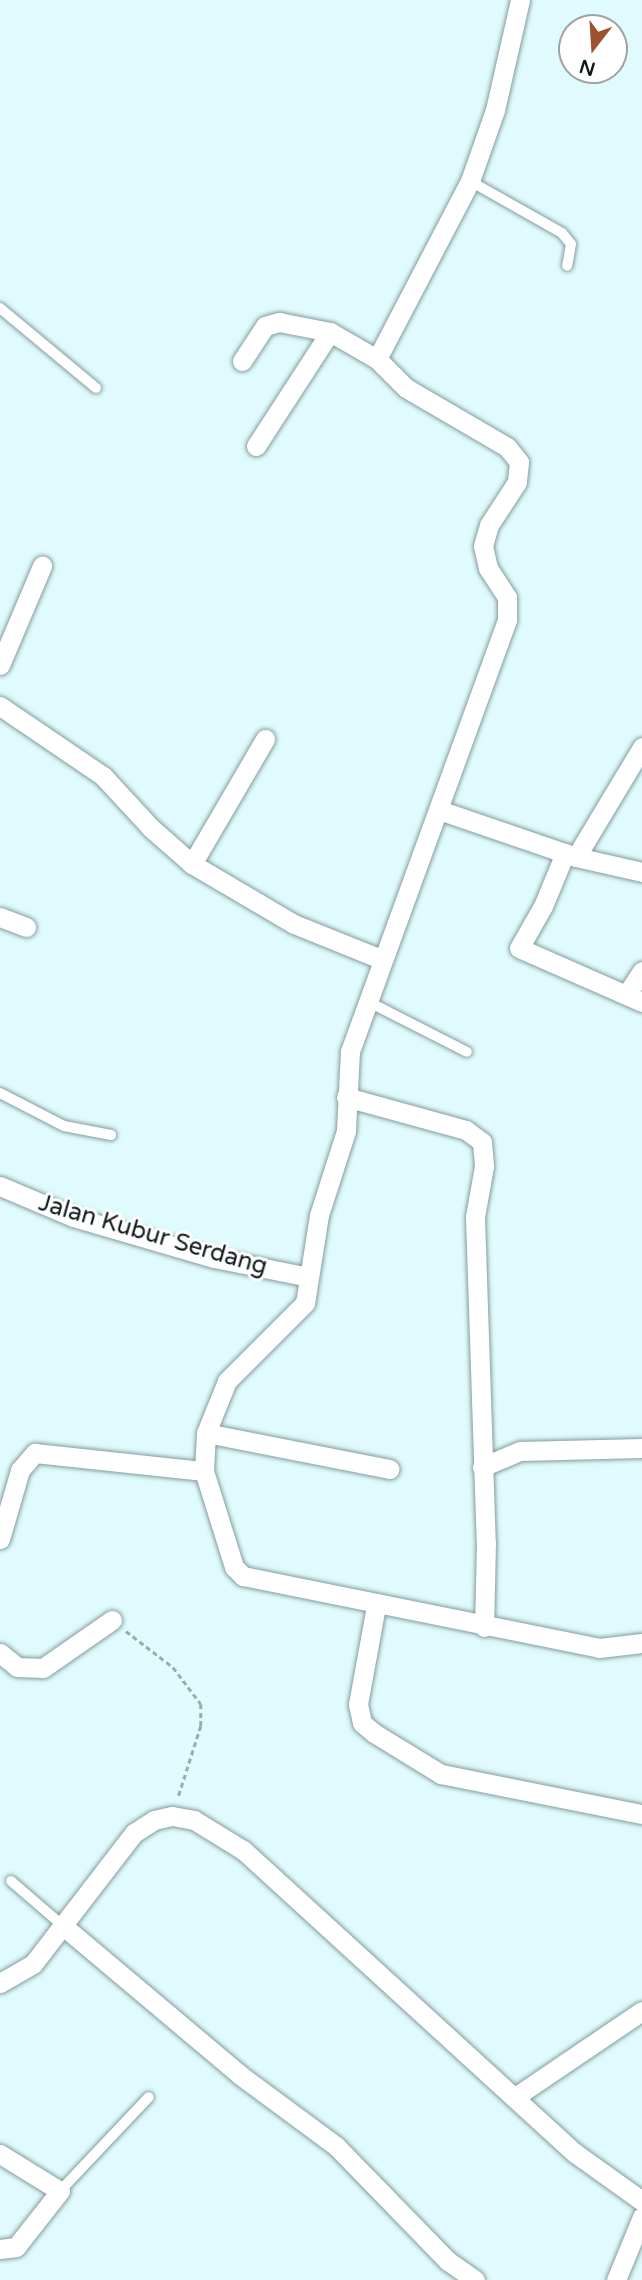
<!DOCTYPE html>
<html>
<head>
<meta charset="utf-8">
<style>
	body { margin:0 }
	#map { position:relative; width:642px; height:2280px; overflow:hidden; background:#e0fbfd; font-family:"Varela Round",sans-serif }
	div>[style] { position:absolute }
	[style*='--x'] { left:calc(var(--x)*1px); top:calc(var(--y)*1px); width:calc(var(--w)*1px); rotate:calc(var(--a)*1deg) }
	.path>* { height:2.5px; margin-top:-1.25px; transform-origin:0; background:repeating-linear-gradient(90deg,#97acae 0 5px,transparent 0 8.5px) }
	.roads { filter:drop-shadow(0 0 2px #849c9e) drop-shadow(0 0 2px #849c9e) }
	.service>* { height:10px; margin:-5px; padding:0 5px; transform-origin:5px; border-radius:5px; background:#fff }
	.minor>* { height:19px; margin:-9.5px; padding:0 9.5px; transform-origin:9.5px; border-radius:9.5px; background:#fff }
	span { translate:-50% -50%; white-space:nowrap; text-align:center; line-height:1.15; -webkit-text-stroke:6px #fff; paint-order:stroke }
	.street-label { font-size:24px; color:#0f191a }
	.north { position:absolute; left:558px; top:14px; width:70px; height:70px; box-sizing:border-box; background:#fff; border:2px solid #9fa3a3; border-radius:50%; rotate:197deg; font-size:19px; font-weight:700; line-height:28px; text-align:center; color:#0f191a }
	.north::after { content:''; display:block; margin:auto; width:24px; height:32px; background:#9a532c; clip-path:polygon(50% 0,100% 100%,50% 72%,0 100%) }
</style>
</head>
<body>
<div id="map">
	<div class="path">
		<i style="--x:126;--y:1631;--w:59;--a:37.5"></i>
		<i style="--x:173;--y:1667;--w:46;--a:52.9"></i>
		<i style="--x:201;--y:1704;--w:22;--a:90"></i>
		<i style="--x:201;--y:1726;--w:76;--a:107.7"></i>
	</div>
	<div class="roads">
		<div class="service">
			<i style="--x:470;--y:181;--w:106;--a:29.5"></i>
			<i style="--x:562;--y:233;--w:14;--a:51"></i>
			<i style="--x:571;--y:244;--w:22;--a:100"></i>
			<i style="--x:0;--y:308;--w:125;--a:39.8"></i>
			<i style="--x:367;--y:1001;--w:112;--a:27"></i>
			<i style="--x:0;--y:1093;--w:72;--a:27.3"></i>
			<i style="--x:64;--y:1126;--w:48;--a:10.8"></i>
			<i style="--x:11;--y:1881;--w:67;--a:40.8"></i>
			<i style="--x:60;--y:2191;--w:129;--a:-46.6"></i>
		</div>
		<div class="minor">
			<i style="--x:520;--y:0;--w:113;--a:102.8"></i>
			<i style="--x:495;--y:110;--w:75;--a:109.4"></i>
			<i style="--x:470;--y:181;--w:201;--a:117.6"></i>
			<i style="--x:377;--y:359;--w:41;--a:45"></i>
			<i style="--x:406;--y:388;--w:117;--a:30.3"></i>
			<i style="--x:507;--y:447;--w:19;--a:51"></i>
			<i style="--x:519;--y:462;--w:20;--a:96"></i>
			<i style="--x:517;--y:482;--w:51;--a:123.1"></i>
			<i style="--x:489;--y:525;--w:22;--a:106"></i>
			<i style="--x:483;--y:546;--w:23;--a:77"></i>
			<i style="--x:488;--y:568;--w:35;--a:57"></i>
			<i style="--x:507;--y:597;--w:23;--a:90"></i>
			<i style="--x:507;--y:620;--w:459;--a:110"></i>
			<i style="--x:350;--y:1051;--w:80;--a:92.9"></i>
			<i style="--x:346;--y:1131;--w:88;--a:107.8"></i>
			<i style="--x:319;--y:1215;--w:89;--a:99"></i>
			<i style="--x:305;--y:1303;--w:110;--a:135"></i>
			<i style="--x:227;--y:1381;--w:56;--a:112"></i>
			<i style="--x:206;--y:1433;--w:38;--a:93"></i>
			<i style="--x:204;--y:1471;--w:101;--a:72.6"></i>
			<i style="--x:234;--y:1567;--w:13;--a:45"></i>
			<i style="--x:243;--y:1576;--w:363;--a:11.4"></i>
			<i style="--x:599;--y:1648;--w:43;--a:-6.6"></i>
			<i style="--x:242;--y:361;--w:42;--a:-56.7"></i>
			<i style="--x:265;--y:326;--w:15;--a:-16"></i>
			<i style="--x:279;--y:322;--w:52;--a:11.1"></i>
			<i style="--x:330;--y:332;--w:54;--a:29.9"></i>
			<i style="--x:256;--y:446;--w:136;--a:-57"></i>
			<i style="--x:0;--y:665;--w:108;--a:-67"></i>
			<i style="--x:0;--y:706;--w:125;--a:34.2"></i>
			<i style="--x:103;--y:776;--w:71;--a:47.3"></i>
			<i style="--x:151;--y:828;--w:55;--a:41.3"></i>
			<i style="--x:192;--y:864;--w:118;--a:30.5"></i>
			<i style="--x:294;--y:924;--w:94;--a:21.9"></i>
			<i style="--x:439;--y:810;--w:145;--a:18.9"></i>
			<i style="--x:576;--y:857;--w:68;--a:12.8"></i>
			<i style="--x:565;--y:853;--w:57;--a:112.5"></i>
			<i style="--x:543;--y:906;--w:48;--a:119.7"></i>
			<i style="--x:519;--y:948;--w:134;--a:23.7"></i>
			<i style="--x:576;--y:857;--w:128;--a:-59"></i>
			<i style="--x:192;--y:864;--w:145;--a:-59.7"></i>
			<i style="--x:0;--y:917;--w:28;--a:21"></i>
			<i style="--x:627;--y:994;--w:27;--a:-57"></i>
			<i style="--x:346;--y:1097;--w:124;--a:15.4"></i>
			<i style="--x:466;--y:1130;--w:20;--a:37"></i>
			<i style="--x:482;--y:1142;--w:24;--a:85"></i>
			<i style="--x:484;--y:1166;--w:52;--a:100"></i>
			<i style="--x:475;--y:1217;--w:325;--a:88.1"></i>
			<i style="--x:486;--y:1542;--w:85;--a:91.3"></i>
			<i style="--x:0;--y:1186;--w:79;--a:23"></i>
			<i style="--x:73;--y:1217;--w:147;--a:16.2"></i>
			<i style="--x:214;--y:1258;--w:97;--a:11.3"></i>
			<i style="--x:206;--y:1433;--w:187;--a:11.1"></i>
			<i style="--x:482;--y:1467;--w:41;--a:-22.8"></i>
			<i style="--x:520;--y:1451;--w:122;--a:-1.4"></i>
			<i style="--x:0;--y:1539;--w:72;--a:-73.8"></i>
			<i style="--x:20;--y:1470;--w:23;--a:-49"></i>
			<i style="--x:35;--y:1453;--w:170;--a:6.1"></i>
			<i style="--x:376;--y:1606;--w:100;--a:100.4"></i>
			<i style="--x:358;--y:1704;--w:19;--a:78"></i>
			<i style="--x:362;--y:1723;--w:16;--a:40"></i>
			<i style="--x:374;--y:1733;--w:79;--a:31.5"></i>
			<i style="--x:441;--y:1774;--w:205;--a:11.3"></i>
			<i style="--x:0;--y:1653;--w:22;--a:39"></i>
			<i style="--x:17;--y:1667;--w:26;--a:2"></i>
			<i style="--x:43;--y:1668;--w:84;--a:-34.8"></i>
			<i style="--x:62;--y:1925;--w:233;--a:40.1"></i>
			<i style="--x:240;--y:2075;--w:119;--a:36.5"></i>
			<i style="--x:336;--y:2146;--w:161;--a:45.8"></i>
			<i style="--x:448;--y:2261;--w:33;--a:35"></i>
			<i style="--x:0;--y:1983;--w:38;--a:-30"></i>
			<i style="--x:33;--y:1964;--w:165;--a:-52.4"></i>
			<i style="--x:134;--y:1833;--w:24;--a:-33"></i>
			<i style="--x:154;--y:1820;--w:18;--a:-13"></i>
			<i style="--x:172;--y:1816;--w:22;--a:10"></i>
			<i style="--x:194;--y:1820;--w:57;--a:31.5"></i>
			<i style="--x:243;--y:1850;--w:449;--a:42.4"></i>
			<i style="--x:575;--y:2153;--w:82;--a:35.6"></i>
			<i style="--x:515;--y:2097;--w:153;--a:-34.1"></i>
			<i style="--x:0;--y:2154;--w:70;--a:31.7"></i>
			<i style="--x:60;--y:2191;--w:71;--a:128.2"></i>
			<i style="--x:16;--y:2247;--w:16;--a:173"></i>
			<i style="--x:616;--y:2280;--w:68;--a:-67.6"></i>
		</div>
	</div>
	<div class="street-label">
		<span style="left:153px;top:1235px;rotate:16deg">Jalan Kubur Serdang</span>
	</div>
	<div class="north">N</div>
</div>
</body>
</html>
